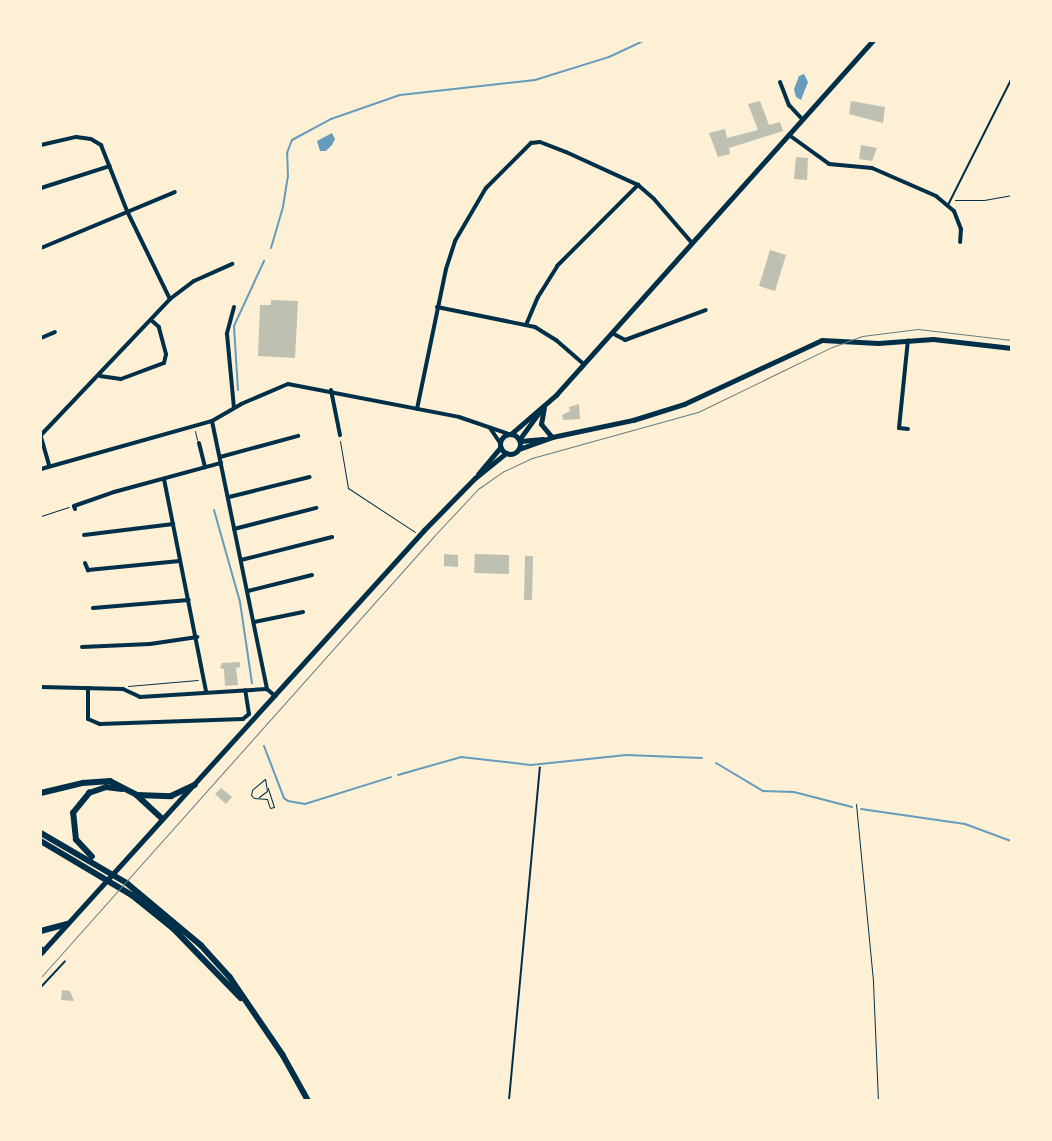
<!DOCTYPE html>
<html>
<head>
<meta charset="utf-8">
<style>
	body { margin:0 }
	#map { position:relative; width:1052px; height:1141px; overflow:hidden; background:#fdf0d5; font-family:"PT Sans Narrow",sans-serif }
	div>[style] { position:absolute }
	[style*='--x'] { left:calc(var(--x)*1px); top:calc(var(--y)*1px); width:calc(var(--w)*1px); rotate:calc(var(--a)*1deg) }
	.water>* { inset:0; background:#669bbc }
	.stream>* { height:2px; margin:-1px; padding:0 1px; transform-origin:1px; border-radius:1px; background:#669bbc }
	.building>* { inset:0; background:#bec0b2 }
	.path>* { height:1px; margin:-0.5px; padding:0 0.5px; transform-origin:0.5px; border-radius:0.5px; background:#003049 }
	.service>* { height:2px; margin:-1px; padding:0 1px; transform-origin:1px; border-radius:1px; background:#003049 }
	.minor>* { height:4px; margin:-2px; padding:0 2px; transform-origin:2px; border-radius:2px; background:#003049 }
	.tertiary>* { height:4.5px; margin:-2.25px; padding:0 2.25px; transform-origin:2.25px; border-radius:2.25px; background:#003049 }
	.secondary>* { height:5px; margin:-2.5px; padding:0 2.5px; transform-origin:2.5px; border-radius:2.5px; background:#003049 }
	.secondary>.ring { margin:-2.5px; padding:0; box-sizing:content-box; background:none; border:5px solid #003049; border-radius:50% }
	.primary>* { height:5.5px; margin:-2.75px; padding:0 2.75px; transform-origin:2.75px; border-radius:2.75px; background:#003049 }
	.tram>* { height:1px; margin:-0.5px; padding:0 0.5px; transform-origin:0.5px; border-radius:0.5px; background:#657d81 }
	span { translate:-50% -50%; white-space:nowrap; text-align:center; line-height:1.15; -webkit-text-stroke:4px #fdf0d5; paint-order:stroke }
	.frame { position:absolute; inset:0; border:42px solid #fdf0d5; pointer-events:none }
</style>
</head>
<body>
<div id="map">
	<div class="water">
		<i style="clip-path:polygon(804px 74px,808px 82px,801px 100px,796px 97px,794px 89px,799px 76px)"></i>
		<i style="clip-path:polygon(332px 133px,335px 139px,332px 145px,326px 151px,320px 151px,317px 141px)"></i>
	</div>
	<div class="stream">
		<i style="--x:271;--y:248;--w:43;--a:-73.7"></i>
		<i style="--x:283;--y:207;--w:30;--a:-81"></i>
		<i style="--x:288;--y:177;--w:24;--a:-92"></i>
		<i style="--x:287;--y:153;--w:14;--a:-69"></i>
		<i style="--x:292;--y:140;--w:44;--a:-28.3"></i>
		<i style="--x:331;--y:119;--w:73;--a:-19.2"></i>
		<i style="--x:400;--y:95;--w:136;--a:-6.3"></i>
		<i style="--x:535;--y:80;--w:77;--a:-17.3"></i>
		<i style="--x:609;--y:57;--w:38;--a:-25"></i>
		<i style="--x:238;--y:390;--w:64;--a:-93.6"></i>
		<i style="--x:234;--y:326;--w:72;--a:-65.2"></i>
		<i style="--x:214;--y:510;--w:96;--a:74.2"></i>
		<i style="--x:240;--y:602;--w:82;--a:81.6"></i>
		<i style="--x:264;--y:746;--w:56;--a:69"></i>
		<i style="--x:284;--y:798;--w:5;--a:37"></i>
		<i style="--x:288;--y:801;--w:17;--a:10"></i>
		<i style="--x:305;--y:804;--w:90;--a:-17.4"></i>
		<i style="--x:716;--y:763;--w:55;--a:30.8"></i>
		<i style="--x:763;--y:791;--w:31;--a:2"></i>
		<i style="--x:794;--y:792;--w:60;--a:14.5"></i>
		<i style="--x:398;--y:775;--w:66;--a:-15.9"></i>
		<i style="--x:461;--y:757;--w:70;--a:6.5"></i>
		<i style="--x:531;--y:765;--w:96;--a:-6"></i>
		<i style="--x:626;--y:755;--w:76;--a:2.3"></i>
		<i style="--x:861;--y:809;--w:105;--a:8.2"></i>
		<i style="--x:965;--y:824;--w:49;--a:20.3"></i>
	</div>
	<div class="building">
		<i style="clip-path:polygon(760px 101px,769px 125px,780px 122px,783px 131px,729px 148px,730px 154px,718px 157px,709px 133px,725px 129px,727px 138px,758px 130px,748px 104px)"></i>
		<i style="clip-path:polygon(851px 101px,885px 107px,883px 123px,849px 114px)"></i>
		<i style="clip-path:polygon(861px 145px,877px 148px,872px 161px,859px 159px)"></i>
		<i style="clip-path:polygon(796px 157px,808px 158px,807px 180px,794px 179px)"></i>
		<i style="clip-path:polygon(770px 250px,786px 255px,775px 291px,759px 286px)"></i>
		<i style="clip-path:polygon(271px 300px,298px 301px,295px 358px,258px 356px,260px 305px,271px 305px)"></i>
		<i style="clip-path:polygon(579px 404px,580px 419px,563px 420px,562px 415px,570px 411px,569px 407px)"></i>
		<i style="clip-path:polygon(444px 554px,458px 555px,458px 567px,444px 566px)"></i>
		<i style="clip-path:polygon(475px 554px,509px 555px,509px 574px,474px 573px)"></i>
		<i style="clip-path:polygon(525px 556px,533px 556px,532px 600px,524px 600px)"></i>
		<i style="clip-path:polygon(240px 662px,240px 667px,236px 668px,238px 685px,225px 686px,224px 669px,220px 668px,222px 663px)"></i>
		<i style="clip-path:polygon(221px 788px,232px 797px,226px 804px,215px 794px)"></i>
		<i style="clip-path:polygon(62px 990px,70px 991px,74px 1001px,61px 1000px)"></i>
	</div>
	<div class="path">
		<i style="--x:955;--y:200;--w:29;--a:0"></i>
		<i style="--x:984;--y:200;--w:27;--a:-10"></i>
		<i style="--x:195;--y:431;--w:9;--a:77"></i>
		<i style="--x:340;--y:441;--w:48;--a:80.3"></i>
		<i style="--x:348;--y:488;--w:80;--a:33.3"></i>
		<i style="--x:41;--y:516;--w:29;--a:-18"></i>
		<i style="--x:128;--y:686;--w:70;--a:-4.9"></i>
		<i style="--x:259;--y:797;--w:10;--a:-37"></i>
		<i style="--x:267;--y:791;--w:12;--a:-99"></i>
		<i style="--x:265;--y:779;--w:17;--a:140"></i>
		<i style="--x:252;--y:790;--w:5;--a:101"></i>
		<i style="--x:251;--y:795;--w:4;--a:45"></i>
		<i style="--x:254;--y:798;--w:13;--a:4"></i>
		<i style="--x:267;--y:799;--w:9;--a:72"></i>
		<i style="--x:270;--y:808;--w:4;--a:-14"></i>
		<i style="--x:274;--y:807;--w:20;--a:-108"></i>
		<i style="--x:856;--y:804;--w:179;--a:84.5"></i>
		<i style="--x:873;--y:982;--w:118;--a:87.6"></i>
	</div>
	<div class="service">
		<i style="--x:948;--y:205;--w:140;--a:-63.3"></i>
		<i style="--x:41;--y:987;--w:35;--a:-47"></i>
		<i style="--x:509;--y:1100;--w:334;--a:-84.7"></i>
	</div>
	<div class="minor">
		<i style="--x:780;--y:82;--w:25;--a:69"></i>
		<i style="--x:789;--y:105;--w:19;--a:47"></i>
		<i style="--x:789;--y:135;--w:49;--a:35.9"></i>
		<i style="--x:829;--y:164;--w:43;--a:5.3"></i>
		<i style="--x:872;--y:168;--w:70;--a:23.6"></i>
		<i style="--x:936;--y:196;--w:23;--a:40"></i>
		<i style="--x:954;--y:211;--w:19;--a:69"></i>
		<i style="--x:961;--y:229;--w:13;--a:94"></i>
		<i style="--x:41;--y:145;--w:36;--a:-13"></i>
		<i style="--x:76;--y:137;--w:15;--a:8"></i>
		<i style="--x:91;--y:139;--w:12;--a:31"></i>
		<i style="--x:101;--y:145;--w:71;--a:68.5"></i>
		<i style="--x:127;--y:211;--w:98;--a:64"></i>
		<i style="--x:41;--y:188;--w:72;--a:-17.7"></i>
		<i style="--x:41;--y:248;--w:145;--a:-22.7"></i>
		<i style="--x:234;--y:307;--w:28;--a:105"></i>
		<i style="--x:227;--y:334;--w:74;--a:84.6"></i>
		<i style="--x:437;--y:307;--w:100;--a:11.5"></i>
		<i style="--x:535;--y:327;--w:25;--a:32"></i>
		<i style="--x:556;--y:340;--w:37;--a:41"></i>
		<i style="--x:526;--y:325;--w:30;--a:-67"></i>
		<i style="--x:538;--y:297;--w:36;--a:-58"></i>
		<i style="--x:557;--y:266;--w:115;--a:-45"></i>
		<i style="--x:612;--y:333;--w:15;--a:28"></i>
		<i style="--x:625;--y:340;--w:86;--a:-20.3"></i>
		<i style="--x:41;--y:338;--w:15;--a:-23"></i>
		<i style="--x:100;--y:376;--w:21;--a:8"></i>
		<i style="--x:121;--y:379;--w:46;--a:-20.4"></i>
		<i style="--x:164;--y:363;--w:9;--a:-77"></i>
		<i style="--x:166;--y:354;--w:28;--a:-105"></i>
		<i style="--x:159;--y:327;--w:9;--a:-139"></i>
		<i style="--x:331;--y:390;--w:46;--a:78.7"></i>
		<i style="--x:417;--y:409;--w:143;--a:-78.3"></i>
		<i style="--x:446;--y:269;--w:29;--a:-72"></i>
		<i style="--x:455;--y:241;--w:61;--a:-59.7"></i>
		<i style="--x:486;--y:188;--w:64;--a:-45"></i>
		<i style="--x:531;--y:143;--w:9;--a:-6"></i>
		<i style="--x:540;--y:142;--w:28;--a:21"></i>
		<i style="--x:566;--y:152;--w:79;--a:24.6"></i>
		<i style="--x:638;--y:185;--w:21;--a:41"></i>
		<i style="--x:654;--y:199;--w:58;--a:49.2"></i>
		<i style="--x:212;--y:421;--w:274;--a:78.4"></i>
		<i style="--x:267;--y:689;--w:11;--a:41"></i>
		<i style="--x:490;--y:428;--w:18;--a:56"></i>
		<i style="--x:908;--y:429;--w:9;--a:-174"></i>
		<i style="--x:899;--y:428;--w:88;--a:-84.2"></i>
		<i style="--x:41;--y:435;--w:187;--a:-46.5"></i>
		<i style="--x:170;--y:299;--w:30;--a:-37"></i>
		<i style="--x:194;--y:281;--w:42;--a:-24.1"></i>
		<i style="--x:41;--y:437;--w:29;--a:74"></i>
		<i style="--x:199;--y:443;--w:25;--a:76"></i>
		<i style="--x:220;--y:457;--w:81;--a:-15.1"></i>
		<i style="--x:41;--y:469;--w:178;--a:-15.7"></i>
		<i style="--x:212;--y:421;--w:34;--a:-30"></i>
		<i style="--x:241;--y:404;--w:51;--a:-23.1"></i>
		<i style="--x:288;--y:384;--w:174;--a:10.9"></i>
		<i style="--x:459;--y:417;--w:53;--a:18.8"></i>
		<i style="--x:164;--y:479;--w:217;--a:78.8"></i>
		<i style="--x:229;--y:497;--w:83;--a:-13.9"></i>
		<i style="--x:75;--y:509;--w:3;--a:-108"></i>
		<i style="--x:74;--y:506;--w:42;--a:-19.3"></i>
		<i style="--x:114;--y:492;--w:111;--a:-15.2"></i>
		<i style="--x:234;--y:529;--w:85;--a:-14.4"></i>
		<i style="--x:84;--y:535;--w:90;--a:-7"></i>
		<i style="--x:241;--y:560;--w:94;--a:-14.2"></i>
		<i style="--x:85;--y:563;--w:8;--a:67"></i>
		<i style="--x:88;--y:570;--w:92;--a:-5.6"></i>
		<i style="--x:248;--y:591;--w:66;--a:-14"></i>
		<i style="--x:93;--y:608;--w:96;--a:-4.8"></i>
		<i style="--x:254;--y:622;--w:50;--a:-11.5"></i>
		<i style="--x:82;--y:647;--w:68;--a:-2.5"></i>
		<i style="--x:150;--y:644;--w:48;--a:-8.5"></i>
		<i style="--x:41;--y:687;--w:82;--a:1.4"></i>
		<i style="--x:123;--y:689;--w:19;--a:25"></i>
		<i style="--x:140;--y:697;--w:127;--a:-3.6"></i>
		<i style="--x:88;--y:688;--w:31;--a:90"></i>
		<i style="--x:88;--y:719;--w:13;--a:23"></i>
		<i style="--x:100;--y:724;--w:143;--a:-2"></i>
		<i style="--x:243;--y:719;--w:8;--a:-40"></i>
		<i style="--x:249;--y:714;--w:24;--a:-99"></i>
	</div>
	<div class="tertiary">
		<i style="--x:511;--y:434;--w:60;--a:-40.9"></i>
		<i style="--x:556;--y:395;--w:475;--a:-48.2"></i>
		<i style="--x:519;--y:440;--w:36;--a:-54"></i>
	</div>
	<div class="secondary">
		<i style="--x:544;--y:407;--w:17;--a:100"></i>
		<i style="--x:541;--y:424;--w:17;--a:50"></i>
		<i class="ring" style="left:500px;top:434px;width:15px;height:15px"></i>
		<i style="--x:520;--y:441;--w:23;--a:-5"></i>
		<i style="--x:519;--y:449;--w:35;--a:-20"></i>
		<i style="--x:552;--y:437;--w:83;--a:-11.9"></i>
		<i style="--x:633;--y:420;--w:53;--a:-17.4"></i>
		<i style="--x:684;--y:404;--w:152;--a:-24.9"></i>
		<i style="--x:822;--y:340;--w:56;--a:3.1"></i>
		<i style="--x:878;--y:343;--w:55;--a:-4.2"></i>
		<i style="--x:933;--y:339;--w:79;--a:6.6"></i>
		<i style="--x:478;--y:474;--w:35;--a:-50"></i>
		<i style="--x:41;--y:953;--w:571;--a:-47.84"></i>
		<i style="--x:424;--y:530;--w:73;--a:-45.6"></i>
		<i style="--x:475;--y:478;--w:40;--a:-39"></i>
	</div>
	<div class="primary">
		<i style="--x:41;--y:793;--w:43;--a:-13.4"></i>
		<i style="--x:83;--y:783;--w:27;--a:-4"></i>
		<i style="--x:110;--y:781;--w:30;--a:27"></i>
		<i style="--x:137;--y:795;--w:35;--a:43"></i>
		<i style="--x:137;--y:795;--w:34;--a:2"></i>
		<i style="--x:171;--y:796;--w:26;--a:-25"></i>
		<i style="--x:41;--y:833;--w:99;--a:30.2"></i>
		<i style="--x:127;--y:883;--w:97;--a:40"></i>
		<i style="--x:201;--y:945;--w:43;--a:47.8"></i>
		<i style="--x:230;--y:977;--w:94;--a:55.8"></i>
		<i style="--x:283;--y:1055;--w:51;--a:60.9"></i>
		<i style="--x:41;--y:841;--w:106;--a:30.7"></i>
		<i style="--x:132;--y:895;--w:54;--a:39"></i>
		<i style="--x:174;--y:929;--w:96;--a:45.8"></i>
		<i style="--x:92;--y:857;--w:23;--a:-133"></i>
		<i style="--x:76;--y:840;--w:27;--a:-96"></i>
		<i style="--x:73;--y:813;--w:26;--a:-51"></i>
		<i style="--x:89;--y:793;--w:18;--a:-19"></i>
		<i style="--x:106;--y:787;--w:16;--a:7"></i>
		<i style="--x:41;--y:931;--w:27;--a:-15"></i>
		<i style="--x:41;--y:949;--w:3;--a:45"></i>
	</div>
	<div class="tram">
		<i style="--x:41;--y:977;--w:591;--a:-48.29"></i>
		<i style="--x:434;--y:536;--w:64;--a:-46.9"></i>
		<i style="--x:478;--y:489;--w:29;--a:-35"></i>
		<i style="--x:502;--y:472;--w:33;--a:-25"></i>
		<i style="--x:532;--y:458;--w:172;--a:-15.5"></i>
		<i style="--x:698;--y:412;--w:149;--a:-25.9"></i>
		<i style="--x:832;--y:347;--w:32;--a:-20"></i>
		<i style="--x:862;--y:336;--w:56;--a:-7.1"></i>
		<i style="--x:918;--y:329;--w:94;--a:6.7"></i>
	</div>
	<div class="frame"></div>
</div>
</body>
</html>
